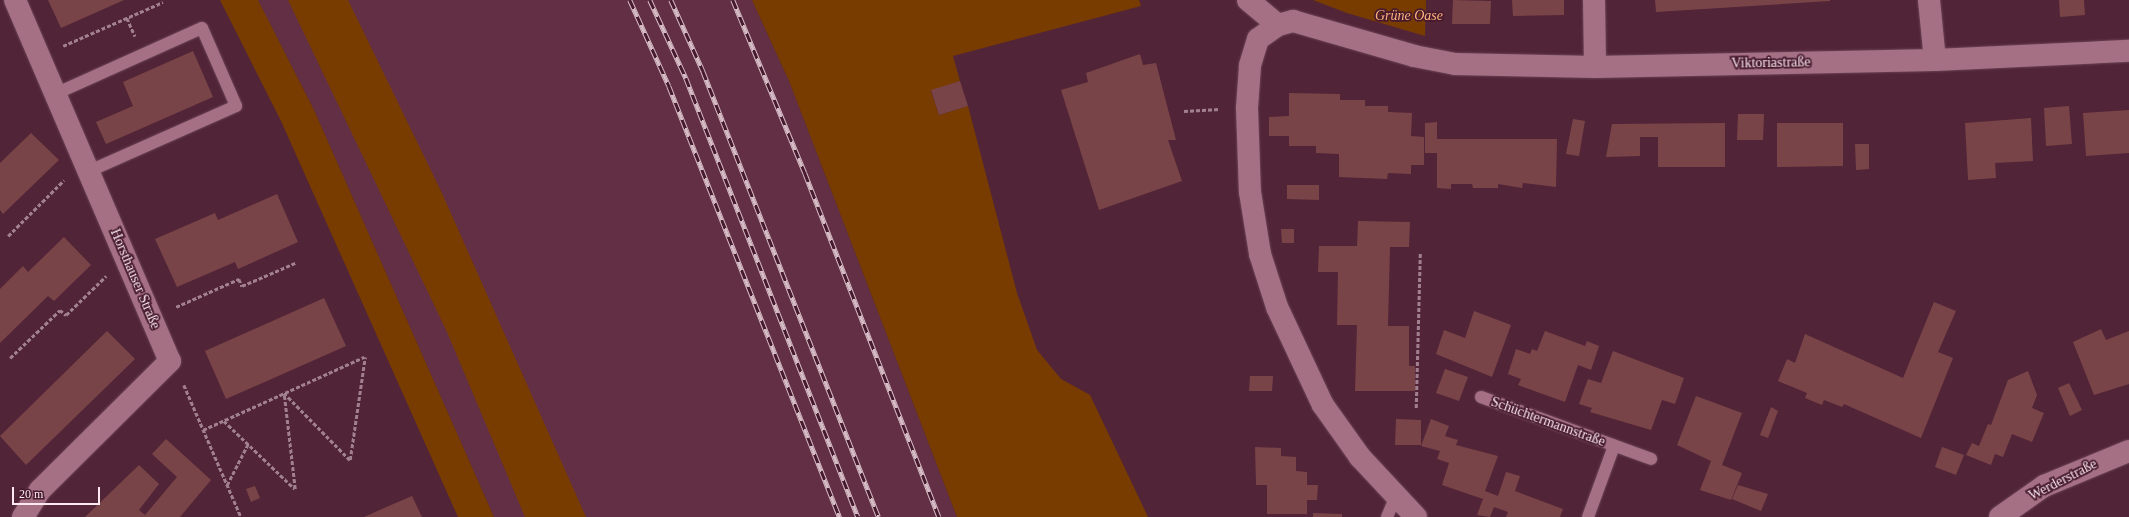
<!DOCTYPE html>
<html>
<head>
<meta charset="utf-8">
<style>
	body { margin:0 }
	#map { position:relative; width:2129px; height:517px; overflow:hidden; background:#522437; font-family:"Times New Roman",serif }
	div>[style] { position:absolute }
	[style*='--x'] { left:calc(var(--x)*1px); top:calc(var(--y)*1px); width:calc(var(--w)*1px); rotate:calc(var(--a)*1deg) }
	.built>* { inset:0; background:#622f44 }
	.green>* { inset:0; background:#793c00 }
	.building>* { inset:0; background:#794448 }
	.path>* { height:2.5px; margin-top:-1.25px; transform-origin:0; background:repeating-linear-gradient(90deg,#a2818e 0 4px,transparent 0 6px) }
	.roads { filter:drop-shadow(0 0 1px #6a4455) drop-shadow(0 0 1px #6a4455) }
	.lane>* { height:12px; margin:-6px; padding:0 6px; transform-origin:6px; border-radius:6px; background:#a57083 }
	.street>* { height:22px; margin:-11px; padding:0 11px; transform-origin:11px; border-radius:11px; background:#a57083 }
	.rail>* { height:4.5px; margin-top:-2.25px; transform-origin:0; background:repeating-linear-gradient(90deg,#471a2d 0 9px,#d6bcc5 0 18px); box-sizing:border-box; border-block:1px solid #d6bcc5 }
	span { translate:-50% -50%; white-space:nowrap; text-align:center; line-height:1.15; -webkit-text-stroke:3.5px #471a2d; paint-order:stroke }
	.park-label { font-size:14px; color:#feb37e; font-style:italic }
	.street-label { font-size:14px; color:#fdeaf0 }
	.scale { position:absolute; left:12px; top:487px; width:88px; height:18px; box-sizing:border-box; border:2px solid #fdeaf0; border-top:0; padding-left:5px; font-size:12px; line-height:14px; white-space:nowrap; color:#fdeaf0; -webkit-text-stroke:3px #471a2d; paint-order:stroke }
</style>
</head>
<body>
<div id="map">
	<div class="built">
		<i style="clip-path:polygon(258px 0,752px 0,789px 81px,957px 517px,494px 517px,314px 110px)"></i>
	</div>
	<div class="green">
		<i style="clip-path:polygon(220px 0,258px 0,314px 110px,494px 517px,458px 517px,281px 121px)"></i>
		<i style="clip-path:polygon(288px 0,348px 0,441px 191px,586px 517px,525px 517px,447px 332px)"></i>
		<i style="clip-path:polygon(752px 0,1139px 0,1141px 6px,953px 56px,960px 81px,931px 91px,939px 115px,968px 106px,1017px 293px,1037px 350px,1061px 379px,1090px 395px,1148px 517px,957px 517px,789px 81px)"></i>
		<i style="clip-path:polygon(1313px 0,1426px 0,1425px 36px,1347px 13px)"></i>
	</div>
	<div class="building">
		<i style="clip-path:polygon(48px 0,124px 0,61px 28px)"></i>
		<i style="clip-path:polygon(1453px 0,1491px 1px,1490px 24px,1452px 24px)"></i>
		<i style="clip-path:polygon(1512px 0,1564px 0,1564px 15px,1513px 16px)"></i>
		<i style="clip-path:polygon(1655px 0,1830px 0,1830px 1px,1656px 12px)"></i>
		<i style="clip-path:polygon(2059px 0,2084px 0,2085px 15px,2060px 17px)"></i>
		<i style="clip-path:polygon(193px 51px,213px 97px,106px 144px,96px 122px,133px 106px,123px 82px)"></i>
		<i style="clip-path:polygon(1140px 54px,1143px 65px,1156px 63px,1176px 140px,1168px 140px,1182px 181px,1099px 210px,1061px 90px,1088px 82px,1086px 73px)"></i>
		<i style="clip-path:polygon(960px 81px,968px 106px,939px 115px,931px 90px)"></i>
		<i style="clip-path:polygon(1289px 93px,1340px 94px,1340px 100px,1365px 100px,1365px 106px,1388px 106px,1388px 112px,1412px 113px,1411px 136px,1424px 137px,1424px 165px,1411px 165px,1411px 174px,1388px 173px,1387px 179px,1339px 177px,1339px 154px,1316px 153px,1316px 146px,1289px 146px,1289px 136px,1269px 136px,1269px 117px,1289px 116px)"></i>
		<i style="clip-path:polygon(2069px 106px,2072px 144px,2046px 146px,2044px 108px)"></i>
		<i style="clip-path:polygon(2129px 110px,2129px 153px,2086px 156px,2083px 113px)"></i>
		<i style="clip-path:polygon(1738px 114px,1764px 114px,1763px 140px,1737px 140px)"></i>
		<i style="clip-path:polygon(2031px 118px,2033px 161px,1995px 163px,1996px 178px,1968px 180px,1965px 123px)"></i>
		<i style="clip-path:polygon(1573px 119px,1585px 121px,1579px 156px,1566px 154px)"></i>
		<i style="clip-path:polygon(1437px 122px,1437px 139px,1557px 139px,1556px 187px,1523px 183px,1522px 188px,1498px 184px,1498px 188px,1473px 188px,1472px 184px,1451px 184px,1451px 189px,1437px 188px,1437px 153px,1425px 153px,1425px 123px)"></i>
		<i style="clip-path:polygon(1725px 123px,1725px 167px,1658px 167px,1658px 137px,1640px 137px,1640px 156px,1606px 157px,1612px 124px)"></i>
		<i style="clip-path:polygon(1777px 123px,1843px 123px,1843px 166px,1777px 167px)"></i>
		<i style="clip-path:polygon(31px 133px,59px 160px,3px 214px,0 210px,0 163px)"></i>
		<i style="clip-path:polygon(1855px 144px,1869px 144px,1869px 169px,1856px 170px)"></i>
		<i style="clip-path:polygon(1287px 185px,1319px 185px,1319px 200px,1287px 199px)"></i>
		<i style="clip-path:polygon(277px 194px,298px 242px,238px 269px,235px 262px,177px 287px,155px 239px,215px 213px,218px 220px)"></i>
		<i style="clip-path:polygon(1358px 221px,1410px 222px,1409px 247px,1390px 247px,1388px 326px,1409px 326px,1409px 366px,1415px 366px,1415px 391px,1355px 391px,1357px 325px,1337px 325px,1338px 272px,1318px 272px,1319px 246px,1357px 246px)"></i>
		<i style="clip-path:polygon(1281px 229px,1294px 229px,1294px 243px,1282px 243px)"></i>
		<i style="clip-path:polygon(64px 237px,91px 265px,54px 301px,48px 296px,0 343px,0 289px,23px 266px,28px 272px)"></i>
		<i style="clip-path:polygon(324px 298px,346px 346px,226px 399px,205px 351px)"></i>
		<i style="clip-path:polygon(1934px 302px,1956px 311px,1938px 352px,1953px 358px,1921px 438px,1844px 404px,1842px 407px,1824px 400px,1822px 405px,1805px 398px,1807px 393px,1778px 381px,1787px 359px,1795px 363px,1805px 334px,1903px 378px)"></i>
		<i style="clip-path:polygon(1474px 311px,1511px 325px,1492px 377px,1436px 354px,1444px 330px,1465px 338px)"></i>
		<i style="clip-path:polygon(2101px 329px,2106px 340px,2129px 331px,2129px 384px,2094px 395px,2073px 342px)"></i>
		<i style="clip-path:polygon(107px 331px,135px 359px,26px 465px,0 436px)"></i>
		<i style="clip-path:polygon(1545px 331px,1585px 346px,1587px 341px,1599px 346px,1591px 370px,1578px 365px,1565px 402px,1518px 385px,1521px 379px,1508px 374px,1516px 349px,1530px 354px,1532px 349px,1537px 351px)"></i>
		<i style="clip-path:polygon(1613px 351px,1684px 378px,1675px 404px,1662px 400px,1651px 430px,1590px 412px,1592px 408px,1579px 404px,1588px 379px,1601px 383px)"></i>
		<i style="clip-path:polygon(1445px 369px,1468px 377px,1459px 401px,1436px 393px)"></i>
		<i style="clip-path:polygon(2028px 371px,2037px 395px,2032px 408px,2044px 413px,2032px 442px,2012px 434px,2003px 457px,1995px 454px,1991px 465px,1966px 455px,1972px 443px,1979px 446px,1988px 424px,1991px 425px,2008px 380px)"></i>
		<i style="clip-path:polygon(1250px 376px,1273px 376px,1272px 391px,1249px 391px)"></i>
		<i style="clip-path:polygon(2069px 383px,2082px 410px,2070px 416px,2058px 388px)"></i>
		<i style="clip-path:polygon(1696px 396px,1742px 413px,1722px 465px,1742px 473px,1731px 500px,1700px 490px,1711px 461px,1677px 445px)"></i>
		<i style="clip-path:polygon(1771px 407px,1778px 411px,1768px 438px,1760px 435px)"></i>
		<i style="clip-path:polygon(1396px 419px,1421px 420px,1421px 445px,1395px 445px)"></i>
		<i style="clip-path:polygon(1431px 419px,1449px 426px,1445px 436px,1458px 440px,1456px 445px,1498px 456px,1485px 491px,1498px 496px,1506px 472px,1520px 476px,1515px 491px,1563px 509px,1560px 517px,1506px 517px,1508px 512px,1494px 507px,1490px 517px,1477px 515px,1483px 499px,1442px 485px,1449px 463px,1437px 459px,1440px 451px,1421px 446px)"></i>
		<i style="clip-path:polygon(166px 439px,211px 480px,180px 517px,85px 517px,139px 465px,159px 484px,139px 510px,145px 515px,177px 477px,152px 454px)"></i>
		<i style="clip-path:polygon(1255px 447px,1281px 448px,1281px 456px,1296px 457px,1296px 471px,1307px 472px,1307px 485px,1318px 485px,1317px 500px,1307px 500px,1307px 514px,1267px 514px,1267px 485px,1256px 485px)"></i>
		<i style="clip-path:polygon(1942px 447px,1964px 455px,1956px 475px,1935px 467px)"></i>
		<i style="clip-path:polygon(1738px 485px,1768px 494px,1761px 511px,1732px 499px)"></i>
		<i style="clip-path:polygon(255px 486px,260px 498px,251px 502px,246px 489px)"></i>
		<i style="clip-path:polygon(412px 496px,422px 517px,364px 517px,391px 505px)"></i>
		<i style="clip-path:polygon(1313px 513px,1342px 514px,1342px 517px,1313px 517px)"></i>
	</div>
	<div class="path">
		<i style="--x:127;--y:18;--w:20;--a:66"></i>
		<i style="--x:63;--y:46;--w:109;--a:-23.7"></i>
		<i style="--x:1184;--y:111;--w:36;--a:-3"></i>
		<i style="--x:8;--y:236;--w:79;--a:-45"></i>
		<i style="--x:176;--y:307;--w:69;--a:-24"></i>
		<i style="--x:239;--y:279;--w:8;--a:67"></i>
		<i style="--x:242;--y:286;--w:58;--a:-23.5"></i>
		<i style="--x:10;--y:358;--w:69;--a:-43.8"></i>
		<i style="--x:60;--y:310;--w:8;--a:40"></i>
		<i style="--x:66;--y:315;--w:56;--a:-44.3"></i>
		<i style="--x:184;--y:385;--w:144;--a:66.6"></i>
		<i style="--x:284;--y:393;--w:94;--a:45.4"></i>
		<i style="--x:350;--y:460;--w:104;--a:-81.7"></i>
		<i style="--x:1416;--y:408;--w:156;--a:-88.5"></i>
		<i style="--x:224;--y:421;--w:98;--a:43.8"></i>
		<i style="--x:295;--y:489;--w:96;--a:-96.6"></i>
		<i style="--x:203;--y:430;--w:177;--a:-24.4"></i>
		<i style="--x:227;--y:485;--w:46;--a:-62.9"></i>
	</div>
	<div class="roads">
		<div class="lane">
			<i style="--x:55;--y:94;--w:161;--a:-24.2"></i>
			<i style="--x:202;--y:28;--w:85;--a:66.4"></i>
			<i style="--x:236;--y:106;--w:161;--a:156.1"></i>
			<i style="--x:1481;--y:397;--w:181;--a:20"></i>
			<i style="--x:1387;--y:517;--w:21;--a:-67"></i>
			<i style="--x:1588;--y:517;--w:76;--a:-69.9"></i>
		</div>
		<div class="street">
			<i style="--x:15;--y:0;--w:393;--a:66.8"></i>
			<i style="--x:170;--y:361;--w:183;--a:135.2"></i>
			<i style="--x:40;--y:490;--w:32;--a:122"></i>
			<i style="--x:1248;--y:0;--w:39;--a:40"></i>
			<i style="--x:1278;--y:25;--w:24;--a:145"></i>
			<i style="--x:1258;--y:39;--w:28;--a:107"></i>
			<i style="--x:1250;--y:66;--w:42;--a:94.1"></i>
			<i style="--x:1247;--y:108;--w:84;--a:88"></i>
			<i style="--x:1250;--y:192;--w:63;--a:80.8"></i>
			<i style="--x:1260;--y:254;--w:56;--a:72.2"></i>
			<i style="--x:1277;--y:307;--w:108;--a:64.9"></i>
			<i style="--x:1323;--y:405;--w:64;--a:54.6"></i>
			<i style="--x:1360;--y:457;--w:82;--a:47"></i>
			<i style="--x:1594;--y:0;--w:67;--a:89.1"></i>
			<i style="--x:1929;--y:0;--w:60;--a:84.3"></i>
			<i style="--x:1278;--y:25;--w:16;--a:-15"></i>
			<i style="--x:1293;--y:21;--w:126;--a:16.1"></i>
			<i style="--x:1414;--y:56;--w:42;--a:11"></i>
			<i style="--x:1455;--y:64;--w:140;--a:1.2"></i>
			<i style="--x:1595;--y:67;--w:340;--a:-1.2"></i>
			<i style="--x:1935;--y:60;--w:194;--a:-2.7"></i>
			<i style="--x:2000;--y:517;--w:54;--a:-35.2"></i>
			<i style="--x:2044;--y:486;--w:92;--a:-22.4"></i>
		</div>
	</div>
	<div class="rail">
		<i style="--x:630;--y:0;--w:94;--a:65.6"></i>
		<i style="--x:669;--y:86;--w:464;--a:68.4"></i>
		<i style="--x:650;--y:0;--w:86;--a:65.2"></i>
		<i style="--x:686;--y:78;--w:471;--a:68.6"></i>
		<i style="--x:671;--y:0;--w:78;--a:65.7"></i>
		<i style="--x:703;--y:71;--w:479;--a:68.5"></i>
		<i style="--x:733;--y:0;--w:187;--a:67.4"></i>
		<i style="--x:805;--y:173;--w:369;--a:68.7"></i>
	</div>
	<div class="park-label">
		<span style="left:1409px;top:16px">Grüne Oase</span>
	</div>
	<div class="street-label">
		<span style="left:1771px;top:63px;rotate:-1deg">Viktoriastraße</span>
		<span style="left:135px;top:279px;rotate:67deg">Horsthauser Straße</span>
		<span style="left:1548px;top:422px;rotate:20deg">Schüchtermannstraße</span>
		<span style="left:2063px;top:480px;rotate:-27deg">Werderstraße</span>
	</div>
	<div class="scale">20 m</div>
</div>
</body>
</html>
